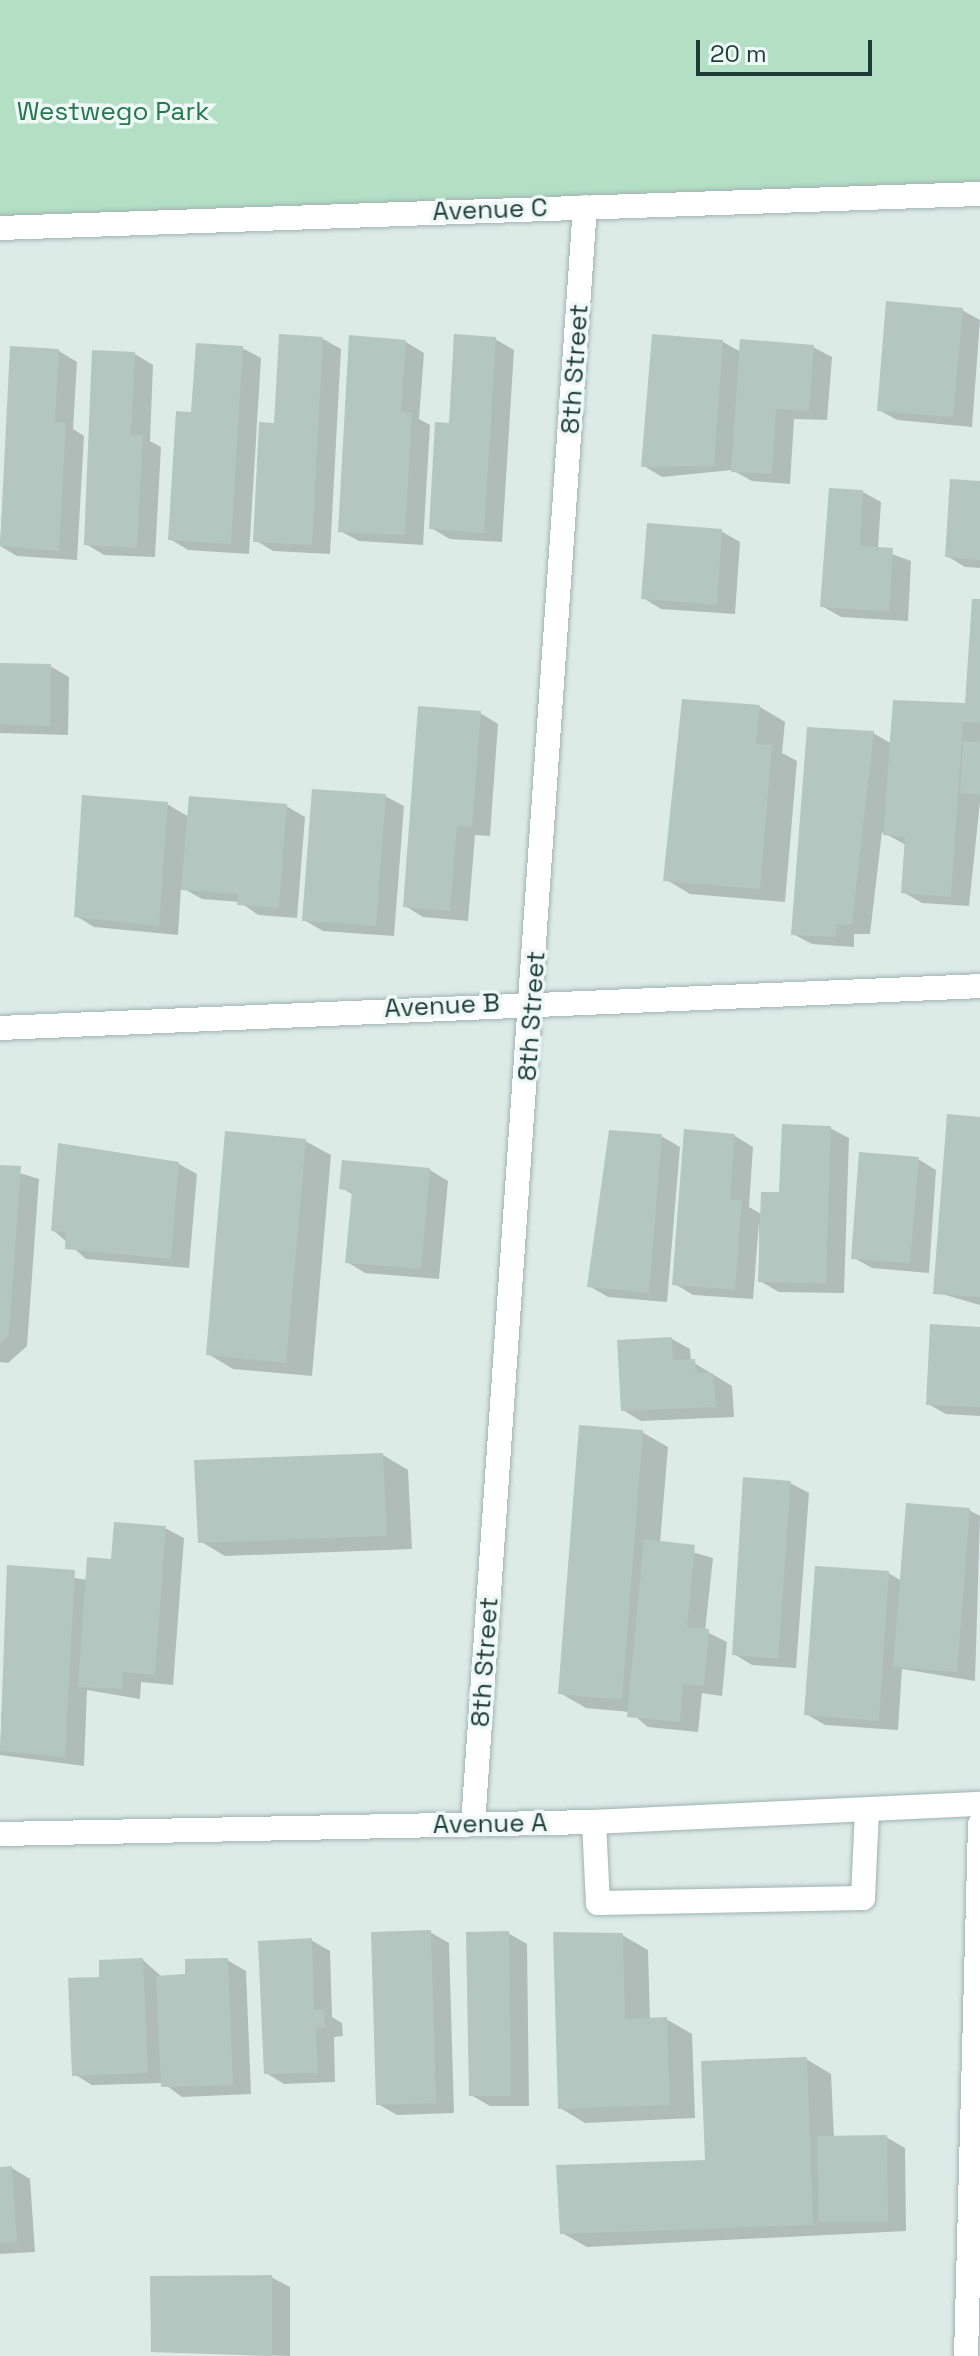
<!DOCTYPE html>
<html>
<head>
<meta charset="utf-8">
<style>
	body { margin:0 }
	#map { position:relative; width:980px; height:2356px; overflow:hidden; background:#ddebe7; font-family:"Space Grotesk",sans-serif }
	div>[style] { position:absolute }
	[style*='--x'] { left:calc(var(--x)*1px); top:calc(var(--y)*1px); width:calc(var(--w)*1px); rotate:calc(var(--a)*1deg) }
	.green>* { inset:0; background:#b3dfc5 }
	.shadow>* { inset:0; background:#0003 }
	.building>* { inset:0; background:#b3c6c0 }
	.roads { filter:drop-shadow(0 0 2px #a0b3af) drop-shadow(0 0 2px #a0b3af) }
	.lane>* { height:24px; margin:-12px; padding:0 12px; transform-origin:12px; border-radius:12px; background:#fff }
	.street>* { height:24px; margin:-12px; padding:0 12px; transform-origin:12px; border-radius:12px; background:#fff }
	span { translate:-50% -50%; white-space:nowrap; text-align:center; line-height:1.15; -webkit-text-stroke:7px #eef8f4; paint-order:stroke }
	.park-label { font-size:26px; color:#24774f }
	.street-label { font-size:26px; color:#1d3c38 }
	.scale { position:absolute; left:696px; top:40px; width:176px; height:36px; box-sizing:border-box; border:4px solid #1d3c38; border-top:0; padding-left:10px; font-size:24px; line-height:28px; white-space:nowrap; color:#1d3c38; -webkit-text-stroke:6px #eef8f4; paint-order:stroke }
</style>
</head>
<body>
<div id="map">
	<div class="green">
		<i style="clip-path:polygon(0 0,980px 0,980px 194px,0 228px)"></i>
	</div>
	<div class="shadow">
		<i style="clip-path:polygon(962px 310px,980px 320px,972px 427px,897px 420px,879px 410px)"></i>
		<i style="clip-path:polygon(323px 339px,341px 349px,330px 554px,273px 551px,255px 540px)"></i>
		<i style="clip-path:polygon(495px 339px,514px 350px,502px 542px,450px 539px,431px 528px)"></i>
		<i style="clip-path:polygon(406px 342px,424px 353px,419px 419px,430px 425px,423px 545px,359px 541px,340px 531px)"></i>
		<i style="clip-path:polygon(723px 342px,741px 352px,813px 347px,832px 357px,827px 420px,794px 419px,790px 484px,752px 481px,732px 470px,662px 477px,644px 466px)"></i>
		<i style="clip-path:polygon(12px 348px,59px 351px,77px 362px,73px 429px,84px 436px,77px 560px,17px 556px,0 546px)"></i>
		<i style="clip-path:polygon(242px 348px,261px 358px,249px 554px,188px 550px,170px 539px,193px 414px)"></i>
		<i style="clip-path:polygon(135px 354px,153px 365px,150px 441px,161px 447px,155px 557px,104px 555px,86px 544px)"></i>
		<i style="clip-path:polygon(980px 483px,980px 568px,965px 567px,947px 556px)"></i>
		<i style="clip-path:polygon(863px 492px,881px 502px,878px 549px,911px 561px,908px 621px,841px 617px,822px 606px)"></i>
		<i style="clip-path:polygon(721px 531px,740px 542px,735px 614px,661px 609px,643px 598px)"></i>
		<i style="clip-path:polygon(980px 601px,980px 802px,969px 906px,922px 903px,903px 892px,906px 845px,882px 832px,870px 934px,854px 934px,854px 947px,812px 944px,793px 934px,873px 733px,892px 744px,967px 707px)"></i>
		<i style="clip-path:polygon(0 665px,50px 666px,69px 677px,68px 735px,0 733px)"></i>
		<i style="clip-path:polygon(760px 707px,785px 722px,782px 753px,797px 761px,785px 902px,690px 894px,665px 879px)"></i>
		<i style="clip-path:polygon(480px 713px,498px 724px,490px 836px,475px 835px,468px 921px,423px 917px,405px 906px)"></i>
		<i style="clip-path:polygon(385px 796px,404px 806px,394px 936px,323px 931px,304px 920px)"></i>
		<i style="clip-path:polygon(167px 804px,189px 817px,286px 806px,305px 817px,297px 918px,258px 915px,240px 902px,202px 899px,181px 887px,178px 935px,94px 927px,76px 916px)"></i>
		<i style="clip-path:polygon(980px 1119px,980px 1305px,935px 1292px)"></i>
		<i style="clip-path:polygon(830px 1128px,849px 1138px,844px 1293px,779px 1292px,760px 1281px,759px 1222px,753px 1299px,693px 1295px,675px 1284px,735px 1136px,753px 1147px,749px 1207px,763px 1215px)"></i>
		<i style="clip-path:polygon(661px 1136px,680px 1147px,667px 1302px,608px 1297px,589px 1286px)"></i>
		<i style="clip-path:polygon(305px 1141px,331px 1155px,312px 1376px,233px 1369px,208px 1354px)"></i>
		<i style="clip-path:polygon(918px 1159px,936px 1170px,929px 1273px,872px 1268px,854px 1258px)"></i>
		<i style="clip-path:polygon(344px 1162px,430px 1170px,448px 1181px,439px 1279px,365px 1273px,347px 1262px,354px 1195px,341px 1188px)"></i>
		<i style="clip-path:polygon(179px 1164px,197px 1174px,189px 1268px,86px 1259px,53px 1230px)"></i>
		<i style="clip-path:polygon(0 1167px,39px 1179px,27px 1346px,8px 1363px,0 1362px)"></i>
		<i style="clip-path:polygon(980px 1329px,980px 1416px,946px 1414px,928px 1404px)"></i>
		<i style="clip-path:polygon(672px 1339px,690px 1349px,691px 1361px,732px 1386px,734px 1417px,641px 1421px,623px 1410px)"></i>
		<i style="clip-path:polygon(642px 1432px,668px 1447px,660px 1543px,713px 1558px,705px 1631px,727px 1642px,722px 1696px,702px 1693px,698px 1732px,648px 1727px,630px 1712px,586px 1708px,560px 1693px)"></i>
		<i style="clip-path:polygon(383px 1455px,408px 1470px,412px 1549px,225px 1556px,200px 1541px)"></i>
		<i style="clip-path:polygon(790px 1483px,809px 1493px,796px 1668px,752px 1665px,734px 1654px)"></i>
		<i style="clip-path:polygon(969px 1510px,980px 1516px,975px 1681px,902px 1669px,898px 1730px,825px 1725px,806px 1714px,888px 1573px,902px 1581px)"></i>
		<i style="clip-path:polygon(165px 1528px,184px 1538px,173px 1685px,141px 1682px,140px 1699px,87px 1690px,84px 1766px,0 1755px,8px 1567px,87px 1580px)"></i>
		<i style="clip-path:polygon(430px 1932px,449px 1943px,454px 2113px,397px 2115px,378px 2104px)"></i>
		<i style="clip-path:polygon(508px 1933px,527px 1944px,529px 2106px,490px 2106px,471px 2095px)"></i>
		<i style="clip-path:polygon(622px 1935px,648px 1950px,650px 2020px,666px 2019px,692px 2034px,695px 2118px,585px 2123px,560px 2108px)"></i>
		<i style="clip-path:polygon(311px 1940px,330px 1951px,332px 2017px,342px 2023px,343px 2036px,334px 2037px,335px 2082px,284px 2084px,266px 2073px)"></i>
		<i style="clip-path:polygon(143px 1960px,162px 1977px,188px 1976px,227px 1960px,246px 1971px,251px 2094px,182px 2097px,163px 2083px,92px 2085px,74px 2074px,101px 1979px)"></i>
		<i style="clip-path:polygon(806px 2059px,831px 2074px,834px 2138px,886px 2137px,905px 2148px,906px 2231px,587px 2247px,562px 2233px,707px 2162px)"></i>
		<i style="clip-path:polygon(12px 2168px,30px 2179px,35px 2252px,0 2254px,0 2169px)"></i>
		<i style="clip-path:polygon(271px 2277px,290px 2287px,290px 2356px,153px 2351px)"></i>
	</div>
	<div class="building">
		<i style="clip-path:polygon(886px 301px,963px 308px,953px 417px,877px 411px)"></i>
		<i style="clip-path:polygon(279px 334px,323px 337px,312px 545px,253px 542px,259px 422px,274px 423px)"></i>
		<i style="clip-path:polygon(454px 334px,496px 337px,484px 533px,429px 529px,435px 422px,449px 423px)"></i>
		<i style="clip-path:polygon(652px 334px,723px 340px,714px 466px,641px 467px)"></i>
		<i style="clip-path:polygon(349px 335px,406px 340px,401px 411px,412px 413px,405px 535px,338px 532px)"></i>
		<i style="clip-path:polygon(740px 339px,814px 345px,809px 411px,776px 409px,772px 474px,731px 472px)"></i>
		<i style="clip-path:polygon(196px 343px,243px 346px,231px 544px,168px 540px,176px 411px,191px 412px)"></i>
		<i style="clip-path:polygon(10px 346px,59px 349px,55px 422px,66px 423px,59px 551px,0 546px)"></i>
		<i style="clip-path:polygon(92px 350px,135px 352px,131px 435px,143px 435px,137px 548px,84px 545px)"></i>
		<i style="clip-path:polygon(950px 479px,980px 481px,980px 560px,945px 557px)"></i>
		<i style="clip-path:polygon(829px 488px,863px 490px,860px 546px,893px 548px,889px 612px,820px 607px)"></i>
		<i style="clip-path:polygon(647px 523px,722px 529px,717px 605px,641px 599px)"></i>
		<i style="clip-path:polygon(972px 599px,980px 599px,980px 723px,963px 722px,951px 897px,901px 893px,905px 837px,883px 835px,893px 700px,965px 703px)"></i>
		<i style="clip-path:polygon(0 663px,51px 664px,50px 726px,0 724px)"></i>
		<i style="clip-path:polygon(682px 699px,760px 705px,756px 744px,772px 745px,760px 889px,663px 881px)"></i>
		<i style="clip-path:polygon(418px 706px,481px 711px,472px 827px,457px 826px,450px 911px,403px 907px)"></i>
		<i style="clip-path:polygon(807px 727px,874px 731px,852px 924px,836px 925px,836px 937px,791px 935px)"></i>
		<i style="clip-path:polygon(963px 741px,980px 742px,980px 795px,960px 793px)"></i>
		<i style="clip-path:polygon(312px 789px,386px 794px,376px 926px,302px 921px)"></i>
		<i style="clip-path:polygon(82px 795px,168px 802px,159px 926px,74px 917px)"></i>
		<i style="clip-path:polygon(189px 796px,287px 804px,279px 908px,237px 905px,238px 894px,181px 890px)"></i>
		<i style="clip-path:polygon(947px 1114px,980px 1117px,980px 1297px,933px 1294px)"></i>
		<i style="clip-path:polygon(782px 1124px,831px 1126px,826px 1284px,758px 1282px,761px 1192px,779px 1192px)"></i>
		<i style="clip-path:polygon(684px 1129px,735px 1134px,730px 1200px,742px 1200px,735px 1290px,672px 1285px)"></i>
		<i style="clip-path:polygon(609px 1130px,662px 1134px,649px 1293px,587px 1287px)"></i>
		<i style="clip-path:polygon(225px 1131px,306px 1139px,286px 1363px,206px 1355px)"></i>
		<i style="clip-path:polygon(58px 1143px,179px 1162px,171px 1259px,65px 1249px,66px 1232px,51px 1231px)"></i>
		<i style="clip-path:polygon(859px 1152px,919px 1157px,910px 1263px,851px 1259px)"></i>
		<i style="clip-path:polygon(342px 1160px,430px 1168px,421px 1269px,345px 1263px,352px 1191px,339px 1189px)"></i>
		<i style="clip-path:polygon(0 1165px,21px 1166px,9px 1335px,0 1343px)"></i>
		<i style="clip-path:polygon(930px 1324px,980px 1327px,980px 1407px,926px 1405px)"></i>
		<i style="clip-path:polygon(672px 1337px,673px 1360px,695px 1359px,696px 1373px,713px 1373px,716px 1407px,621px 1411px,617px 1340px)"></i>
		<i style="clip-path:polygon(579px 1425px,643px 1430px,622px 1700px,558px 1694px)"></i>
		<i style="clip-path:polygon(383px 1453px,387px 1536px,198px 1543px,194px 1460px)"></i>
		<i style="clip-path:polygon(743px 1477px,791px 1481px,778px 1659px,732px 1655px)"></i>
		<i style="clip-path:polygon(906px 1503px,970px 1508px,957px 1672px,893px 1667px)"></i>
		<i style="clip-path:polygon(114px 1522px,166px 1526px,155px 1675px,123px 1672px,122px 1689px,78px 1687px,87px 1557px,111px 1559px)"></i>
		<i style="clip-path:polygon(644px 1539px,695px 1545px,687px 1627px,709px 1629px,704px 1686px,683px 1684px,680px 1722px,627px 1717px)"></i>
		<i style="clip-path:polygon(7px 1565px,75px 1570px,65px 1757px,0 1751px)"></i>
		<i style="clip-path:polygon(815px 1566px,889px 1571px,879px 1721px,804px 1715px)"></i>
		<i style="clip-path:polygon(431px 1930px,436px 2103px,376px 2105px,371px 1932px)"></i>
		<i style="clip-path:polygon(509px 1931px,511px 2096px,469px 2096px,466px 1932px)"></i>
		<i style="clip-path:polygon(553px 1932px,623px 1933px,625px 2019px,667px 2017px,670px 2105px,558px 2109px)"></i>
		<i style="clip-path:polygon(312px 1938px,314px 2010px,324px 2010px,325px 2027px,316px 2027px,318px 2073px,264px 2074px,258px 1941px)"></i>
		<i style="clip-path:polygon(143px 1958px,148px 2073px,72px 2076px,68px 1978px,99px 1977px,99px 1960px)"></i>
		<i style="clip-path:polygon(228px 1958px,233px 2085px,161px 2087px,156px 1976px,185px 1974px,185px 1959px)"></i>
		<i style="clip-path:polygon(807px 2057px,813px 2225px,560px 2234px,556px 2165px,705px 2160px,701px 2061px)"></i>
		<i style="clip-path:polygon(887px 2135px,888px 2222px,819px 2222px,817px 2136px)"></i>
		<i style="clip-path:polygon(12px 2166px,17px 2242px,0 2243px,0 2167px)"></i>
		<i style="clip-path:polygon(272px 2275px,272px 2356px,151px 2352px,150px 2276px)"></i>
	</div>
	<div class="roads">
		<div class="lane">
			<i style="--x:594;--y:1822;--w:81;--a:87.2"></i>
			<i style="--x:598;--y:1903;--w:265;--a:-1.1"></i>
			<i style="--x:863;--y:1898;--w:87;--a:-87.4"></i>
		</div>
		<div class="street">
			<i style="--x:0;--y:228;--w:981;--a:-1.99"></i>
			<i style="--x:0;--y:1028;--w:981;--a:-2.45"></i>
			<i style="--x:473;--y:1824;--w:1621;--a:-86.04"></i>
			<i style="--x:0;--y:1834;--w:594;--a:-1.16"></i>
			<i style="--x:594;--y:1822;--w:386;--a:-2.7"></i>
			<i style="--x:966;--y:2356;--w:532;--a:-88.49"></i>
		</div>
	</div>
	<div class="park-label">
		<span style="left:113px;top:112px">Westwego Park</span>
	</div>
	<div class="street-label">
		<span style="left:490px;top:210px;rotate:-2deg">Avenue C</span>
		<span style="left:575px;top:369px;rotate:-86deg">8th Street</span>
		<span style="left:442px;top:1006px;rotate:-3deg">Avenue B</span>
		<span style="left:532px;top:1016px;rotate:-86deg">8th Street</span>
		<span style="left:485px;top:1662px;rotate:-86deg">8th Street</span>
		<span style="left:490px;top:1824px;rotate:-1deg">Avenue A</span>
	</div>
	<div class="scale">20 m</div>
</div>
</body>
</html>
